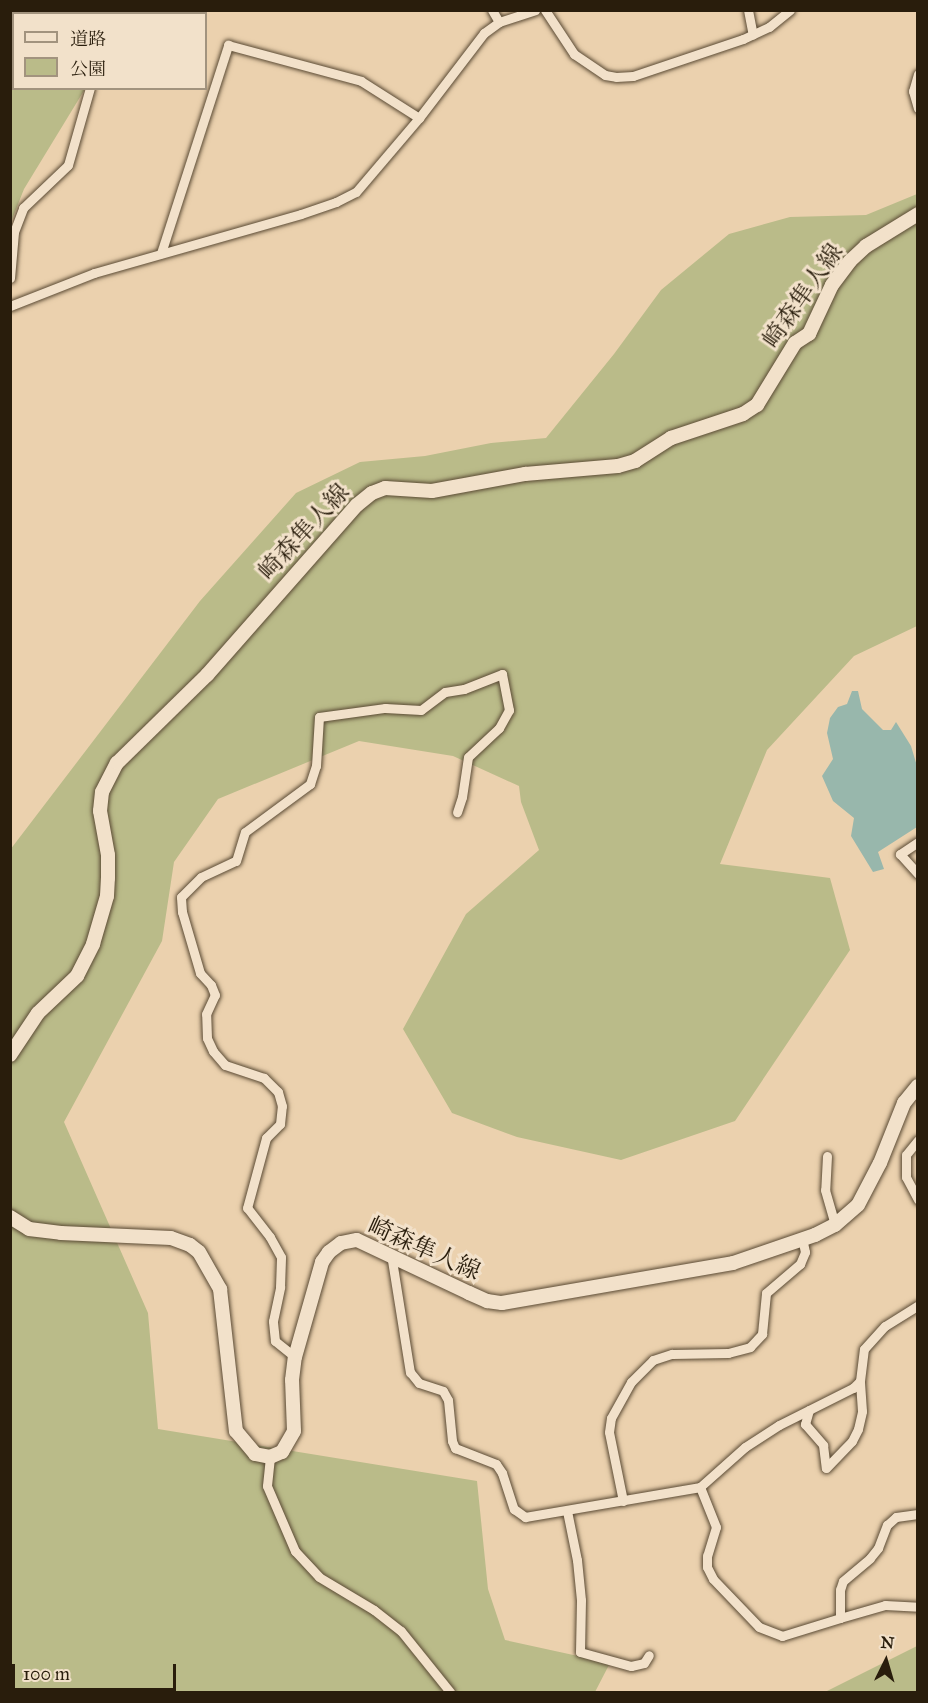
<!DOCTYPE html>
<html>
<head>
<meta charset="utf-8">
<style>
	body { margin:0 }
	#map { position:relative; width:928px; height:1703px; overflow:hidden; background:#ebd1ae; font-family:"IM FELL Great Primer","Noto Serif JP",serif }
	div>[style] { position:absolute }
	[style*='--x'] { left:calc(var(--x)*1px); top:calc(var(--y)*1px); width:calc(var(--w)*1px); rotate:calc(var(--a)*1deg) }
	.green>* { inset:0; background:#babb89 }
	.water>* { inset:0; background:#98b7ac }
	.roads { filter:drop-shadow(0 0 2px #5a4a34) drop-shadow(0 0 2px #5a4a34) }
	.street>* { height:9px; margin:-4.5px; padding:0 4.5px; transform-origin:4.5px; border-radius:4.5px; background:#f2e1ca }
	.secondary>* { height:14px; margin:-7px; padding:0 7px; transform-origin:7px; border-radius:7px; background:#f2e1ca }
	span { translate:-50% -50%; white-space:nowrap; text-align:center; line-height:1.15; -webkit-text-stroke:6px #f2e1ca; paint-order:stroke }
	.street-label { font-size:24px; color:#291d0c }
	.frame { position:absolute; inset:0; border:12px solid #291d0c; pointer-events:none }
	.legend { position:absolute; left:12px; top:12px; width:195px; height:78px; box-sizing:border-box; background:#f2e1ca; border:2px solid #a2937e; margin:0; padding:8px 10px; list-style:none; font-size:18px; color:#291d0c }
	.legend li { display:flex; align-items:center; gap:12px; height:30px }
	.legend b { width:30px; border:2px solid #a2937e }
	.north { position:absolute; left:856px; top:1631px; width:60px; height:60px; -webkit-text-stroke:4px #f2e1ca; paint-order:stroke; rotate:5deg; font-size:16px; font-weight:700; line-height:24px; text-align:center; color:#291d0c }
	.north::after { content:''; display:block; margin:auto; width:21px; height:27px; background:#291d0c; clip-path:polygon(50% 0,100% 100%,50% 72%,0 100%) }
	.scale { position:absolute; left:12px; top:1664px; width:164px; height:27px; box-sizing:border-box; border:3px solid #291d0c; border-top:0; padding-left:8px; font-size:18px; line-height:21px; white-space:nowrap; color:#291d0c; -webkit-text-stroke:4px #f2e1ca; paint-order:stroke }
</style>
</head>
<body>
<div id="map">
	<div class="green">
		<i style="clip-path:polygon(11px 11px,97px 11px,99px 13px,14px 14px,14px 88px,85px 89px,24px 189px,11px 222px)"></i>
		<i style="clip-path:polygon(917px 194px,917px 626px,854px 656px,767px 750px,720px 864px,830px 878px,850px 950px,735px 1121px,621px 1160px,517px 1137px,452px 1113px,403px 1029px,466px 914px,539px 850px,521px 802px,519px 786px,453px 756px,359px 741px,218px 799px,174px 862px,162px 941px,64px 1122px,148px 1313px,158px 1429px,477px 1481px,488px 1589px,505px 1640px,610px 1663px,595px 1692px,11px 1692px,10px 850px,200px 601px,296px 493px,360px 462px,425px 456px,491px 443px,546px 438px,614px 354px,661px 290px,729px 234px,790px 217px,866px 215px)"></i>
		<i style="clip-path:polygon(917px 1646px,917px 1692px,825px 1692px)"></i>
	</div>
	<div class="water">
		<i style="clip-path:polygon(852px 691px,858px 691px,862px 709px,883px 730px,891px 730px,896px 722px,911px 746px,917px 766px,917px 827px,878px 852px,884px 869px,873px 872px,851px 836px,854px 818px,833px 801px,822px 776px,833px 759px,827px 733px,830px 718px,838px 707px,847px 704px)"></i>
	</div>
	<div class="roads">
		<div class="street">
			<i style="--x:492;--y:10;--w:14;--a:60"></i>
			<i style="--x:545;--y:10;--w:53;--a:56.6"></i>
			<i style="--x:574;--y:54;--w:37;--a:34"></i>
			<i style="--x:605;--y:75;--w:11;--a:10"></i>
			<i style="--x:616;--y:77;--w:17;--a:-3"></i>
			<i style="--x:633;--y:76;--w:116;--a:-18.6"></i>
			<i style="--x:743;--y:39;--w:29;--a:-25"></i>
			<i style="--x:769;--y:27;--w:27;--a:-39"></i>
			<i style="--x:748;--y:10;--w:25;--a:79"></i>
			<i style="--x:122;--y:14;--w:4;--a:-76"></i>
			<i style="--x:918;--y:74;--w:18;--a:106"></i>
			<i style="--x:913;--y:91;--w:18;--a:74"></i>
			<i style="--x:161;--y:253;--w:219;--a:-72.1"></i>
			<i style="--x:228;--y:45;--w:138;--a:15.1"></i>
			<i style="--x:361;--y:81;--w:69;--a:32.5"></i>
			<i style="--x:10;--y:278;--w:46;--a:-85"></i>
			<i style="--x:14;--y:232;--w:26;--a:-69"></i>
			<i style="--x:23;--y:208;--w:62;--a:-43.7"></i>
			<i style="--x:68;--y:165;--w:80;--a:-74.1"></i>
			<i style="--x:10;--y:306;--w:90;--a:-21.4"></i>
			<i style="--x:94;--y:273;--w:215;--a:-15.9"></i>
			<i style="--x:301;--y:214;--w:37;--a:-19"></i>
			<i style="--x:336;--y:202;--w:22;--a:-27"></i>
			<i style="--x:356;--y:192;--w:97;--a:-49.6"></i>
			<i style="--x:419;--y:118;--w:107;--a:-52.6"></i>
			<i style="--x:484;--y:33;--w:19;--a:-36"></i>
			<i style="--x:499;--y:22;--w:38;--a:-18"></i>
			<i style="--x:918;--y:842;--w:22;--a:146"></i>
			<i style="--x:900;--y:854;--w:27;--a:48"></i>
			<i style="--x:918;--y:1140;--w:19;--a:129"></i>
			<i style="--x:906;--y:1155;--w:22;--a:90"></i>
			<i style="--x:906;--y:1177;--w:26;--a:62"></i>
			<i style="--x:827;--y:1156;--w:34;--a:93"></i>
			<i style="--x:825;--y:1190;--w:36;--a:74"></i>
			<i style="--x:391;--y:1254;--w:120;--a:80.9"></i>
			<i style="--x:410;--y:1372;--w:14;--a:51"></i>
			<i style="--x:419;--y:1383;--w:25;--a:18"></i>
			<i style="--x:443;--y:1391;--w:10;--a:61"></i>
			<i style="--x:448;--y:1400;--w:41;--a:84.4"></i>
			<i style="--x:452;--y:1441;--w:8;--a:67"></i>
			<i style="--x:455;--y:1448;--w:44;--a:21.3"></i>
			<i style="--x:496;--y:1464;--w:11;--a:56"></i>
			<i style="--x:502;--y:1473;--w:38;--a:72"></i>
			<i style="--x:514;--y:1509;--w:14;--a:36"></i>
			<i style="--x:525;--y:1517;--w:178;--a:-9.7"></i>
			<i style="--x:700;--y:1487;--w:60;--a:-41.6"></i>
			<i style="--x:745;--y:1447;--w:40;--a:-32.9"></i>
			<i style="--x:779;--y:1425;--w:83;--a:-26.6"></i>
			<i style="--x:853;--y:1388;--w:10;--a:-45"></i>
			<i style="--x:860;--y:1381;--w:32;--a:-83"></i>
			<i style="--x:864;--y:1349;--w:31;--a:-48"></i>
			<i style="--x:885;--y:1326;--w:39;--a:-32"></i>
			<i style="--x:295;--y:1357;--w:26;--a:-141"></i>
			<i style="--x:275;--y:1341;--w:20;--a:-96"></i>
			<i style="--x:273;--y:1321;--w:35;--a:-78"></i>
			<i style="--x:280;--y:1287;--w:30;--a:-88"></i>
			<i style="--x:281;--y:1257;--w:23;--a:-119"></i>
			<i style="--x:270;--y:1237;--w:37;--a:-128"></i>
			<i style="--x:247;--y:1208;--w:73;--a:-74.8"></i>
			<i style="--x:266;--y:1138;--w:20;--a:-45"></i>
			<i style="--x:280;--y:1124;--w:18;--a:-84"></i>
			<i style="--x:282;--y:1106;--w:15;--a:-106"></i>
			<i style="--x:278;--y:1092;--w:20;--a:-135"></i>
			<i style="--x:264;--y:1078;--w:41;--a:-161.6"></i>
			<i style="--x:225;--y:1065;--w:18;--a:-131"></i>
			<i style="--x:213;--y:1051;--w:14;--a:-115"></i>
			<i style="--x:207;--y:1038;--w:24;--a:-92"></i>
			<i style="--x:206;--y:1014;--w:21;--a:-65"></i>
			<i style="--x:215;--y:995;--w:11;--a:-112"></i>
			<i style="--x:211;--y:985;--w:16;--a:-133"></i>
			<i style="--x:200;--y:973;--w:64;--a:-106.4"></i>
			<i style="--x:182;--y:912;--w:15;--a:-94"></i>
			<i style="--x:181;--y:897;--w:28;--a:-45"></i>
			<i style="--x:201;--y:877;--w:38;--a:-25"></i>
			<i style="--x:236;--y:861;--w:30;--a:-73"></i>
			<i style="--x:245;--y:832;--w:81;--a:-36.4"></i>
			<i style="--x:310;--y:784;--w:19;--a:-72"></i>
			<i style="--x:316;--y:766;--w:49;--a:-86.5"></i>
			<i style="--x:319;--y:717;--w:67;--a:-7.8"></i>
			<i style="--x:385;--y:708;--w:36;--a:3"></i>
			<i style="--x:421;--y:710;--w:30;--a:-37"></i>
			<i style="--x:445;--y:692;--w:19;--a:-9"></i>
			<i style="--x:464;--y:689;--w:41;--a:-21.5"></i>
			<i style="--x:502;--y:674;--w:37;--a:79"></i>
			<i style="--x:509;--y:710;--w:21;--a:119"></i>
			<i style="--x:499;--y:728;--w:42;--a:136.9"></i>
			<i style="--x:468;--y:757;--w:40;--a:98.5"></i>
			<i style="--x:462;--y:797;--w:16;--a:108"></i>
			<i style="--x:809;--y:1410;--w:15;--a:106"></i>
			<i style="--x:805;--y:1424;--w:28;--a:49"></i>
			<i style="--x:823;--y:1445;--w:23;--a:83"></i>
			<i style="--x:270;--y:1457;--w:29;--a:96"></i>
			<i style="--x:267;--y:1486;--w:71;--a:66.7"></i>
			<i style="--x:295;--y:1551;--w:35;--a:47"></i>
			<i style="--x:319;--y:1577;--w:64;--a:31"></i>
			<i style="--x:374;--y:1610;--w:34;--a:38"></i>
			<i style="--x:401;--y:1631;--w:78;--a:51.2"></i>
			<i style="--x:826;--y:1468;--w:37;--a:-46"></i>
			<i style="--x:852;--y:1441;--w:13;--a:-63"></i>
			<i style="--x:858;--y:1429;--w:18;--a:-77"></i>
			<i style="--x:862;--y:1411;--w:30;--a:-94"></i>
			<i style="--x:700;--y:1487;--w:43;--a:68.2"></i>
			<i style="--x:716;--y:1527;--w:30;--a:107"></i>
			<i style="--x:707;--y:1556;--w:11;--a:90"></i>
			<i style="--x:707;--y:1567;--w:13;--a:63"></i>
			<i style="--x:713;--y:1579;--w:66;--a:46.2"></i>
			<i style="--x:759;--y:1627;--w:25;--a:21"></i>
			<i style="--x:782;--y:1636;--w:61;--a:-17.2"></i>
			<i style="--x:840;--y:1618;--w:28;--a:-90"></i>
			<i style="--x:840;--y:1590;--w:9;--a:-72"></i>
			<i style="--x:843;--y:1581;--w:35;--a:-40"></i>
			<i style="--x:870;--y:1558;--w:13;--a:-51"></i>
			<i style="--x:878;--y:1548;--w:25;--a:-69"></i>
			<i style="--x:887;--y:1525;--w:12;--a:-42"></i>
			<i style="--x:896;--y:1517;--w:22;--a:-8"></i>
			<i style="--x:623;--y:1501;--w:70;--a:-101.5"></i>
			<i style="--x:609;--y:1432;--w:14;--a:-82"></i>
			<i style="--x:611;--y:1418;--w:41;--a:-60.9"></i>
			<i style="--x:631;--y:1382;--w:31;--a:-45"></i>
			<i style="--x:653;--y:1360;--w:20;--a:-18"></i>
			<i style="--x:672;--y:1354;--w:56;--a:-1"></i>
			<i style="--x:728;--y:1353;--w:23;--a:-15"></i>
			<i style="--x:750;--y:1347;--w:18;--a:-47"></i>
			<i style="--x:762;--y:1334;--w:41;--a:-84.4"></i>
			<i style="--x:766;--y:1293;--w:45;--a:-40.5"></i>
			<i style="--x:800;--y:1264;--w:13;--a:-67"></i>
			<i style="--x:805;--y:1252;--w:14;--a:-102"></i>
			<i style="--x:567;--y:1511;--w:50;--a:78.5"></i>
			<i style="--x:577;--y:1560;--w:40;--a:84.3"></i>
			<i style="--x:581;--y:1600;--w:52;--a:91.1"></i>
			<i style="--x:580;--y:1652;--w:53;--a:15.4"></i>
			<i style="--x:631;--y:1666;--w:13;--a:-13"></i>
			<i style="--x:644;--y:1663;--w:9;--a:-58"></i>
			<i style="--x:840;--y:1618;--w:47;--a:-16.1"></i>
			<i style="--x:885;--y:1605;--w:33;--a:3"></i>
		</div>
		<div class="secondary">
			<i style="--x:10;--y:1055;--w:50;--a:-56.3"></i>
			<i style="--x:38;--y:1013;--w:54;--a:-43.5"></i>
			<i style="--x:77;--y:976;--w:36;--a:-63"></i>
			<i style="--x:93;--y:944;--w:50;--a:-73.7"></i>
			<i style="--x:107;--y:896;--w:18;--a:-87"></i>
			<i style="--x:108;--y:878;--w:23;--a:-90"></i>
			<i style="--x:108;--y:855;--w:45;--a:-100.3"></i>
			<i style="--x:100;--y:811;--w:19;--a:-84"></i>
			<i style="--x:102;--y:792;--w:33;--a:-63"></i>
			<i style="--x:117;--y:763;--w:126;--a:-44.4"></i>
			<i style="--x:207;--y:675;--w:227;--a:-48.6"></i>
			<i style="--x:357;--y:505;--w:19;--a:-39"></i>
			<i style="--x:372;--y:493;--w:14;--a:-21"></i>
			<i style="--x:385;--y:488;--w:47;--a:3.7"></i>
			<i style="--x:432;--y:491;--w:95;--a:-10.4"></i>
			<i style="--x:525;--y:474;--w:93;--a:-4.9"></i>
			<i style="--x:618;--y:466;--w:18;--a:-16"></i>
			<i style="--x:635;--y:461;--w:43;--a:-32.6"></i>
			<i style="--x:671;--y:438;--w:76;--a:-18.4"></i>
			<i style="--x:743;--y:414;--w:17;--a:-33"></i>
			<i style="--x:757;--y:405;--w:73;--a:-58.5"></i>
			<i style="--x:795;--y:343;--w:17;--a:-33"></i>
			<i style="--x:809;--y:334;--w:54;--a:-64.9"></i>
			<i style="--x:832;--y:285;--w:30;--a:-53"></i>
			<i style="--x:850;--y:261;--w:22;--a:-43"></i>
			<i style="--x:866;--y:246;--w:61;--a:-31.6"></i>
			<i style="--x:10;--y:1217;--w:22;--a:32"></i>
			<i style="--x:29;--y:1229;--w:32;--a:7"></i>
			<i style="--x:61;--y:1233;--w:110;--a:2.6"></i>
			<i style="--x:171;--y:1238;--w:20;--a:20"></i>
			<i style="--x:190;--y:1245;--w:11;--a:38"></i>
			<i style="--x:199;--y:1252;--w:43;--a:60.4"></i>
			<i style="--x:220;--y:1289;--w:143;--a:83.6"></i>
			<i style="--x:236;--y:1431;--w:30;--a:50"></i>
			<i style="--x:255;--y:1454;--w:15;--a:11"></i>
			<i style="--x:270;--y:1457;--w:13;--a:-23"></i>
			<i style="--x:282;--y:1452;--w:24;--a:-60"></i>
			<i style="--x:294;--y:1431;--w:51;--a:-92.2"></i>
			<i style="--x:292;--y:1380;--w:23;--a:-83"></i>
			<i style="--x:295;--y:1357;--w:99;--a:-74.1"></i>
			<i style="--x:322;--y:1262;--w:12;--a:-55"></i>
			<i style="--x:329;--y:1252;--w:15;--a:-37"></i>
			<i style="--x:341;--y:1243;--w:16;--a:-11"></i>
			<i style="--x:357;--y:1240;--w:124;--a:25.3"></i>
			<i style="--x:469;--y:1293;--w:20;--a:24"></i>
			<i style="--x:487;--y:1301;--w:15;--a:8"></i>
			<i style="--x:502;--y:1303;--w:234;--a:-9.8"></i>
			<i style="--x:733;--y:1263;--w:87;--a:-18.9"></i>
			<i style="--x:815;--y:1235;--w:22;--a:-27"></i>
			<i style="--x:835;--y:1225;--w:30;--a:-41"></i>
			<i style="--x:858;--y:1205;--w:47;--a:-62.4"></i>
			<i style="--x:880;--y:1163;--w:65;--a:-68.2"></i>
			<i style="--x:904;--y:1103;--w:22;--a:-51"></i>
		</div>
	</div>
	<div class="street-label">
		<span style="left:803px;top:296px;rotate:-55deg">崎森隼人線</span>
		<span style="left:304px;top:532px;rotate:-47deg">崎森隼人線</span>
		<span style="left:424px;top:1249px;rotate:24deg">崎森隼人線</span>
	</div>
	<div class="frame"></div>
	<ul class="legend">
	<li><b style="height:8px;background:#f2e1ca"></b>道路</li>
	<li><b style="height:16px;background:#babb89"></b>公園</li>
	</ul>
	<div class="north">N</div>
	<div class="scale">100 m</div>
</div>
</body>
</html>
